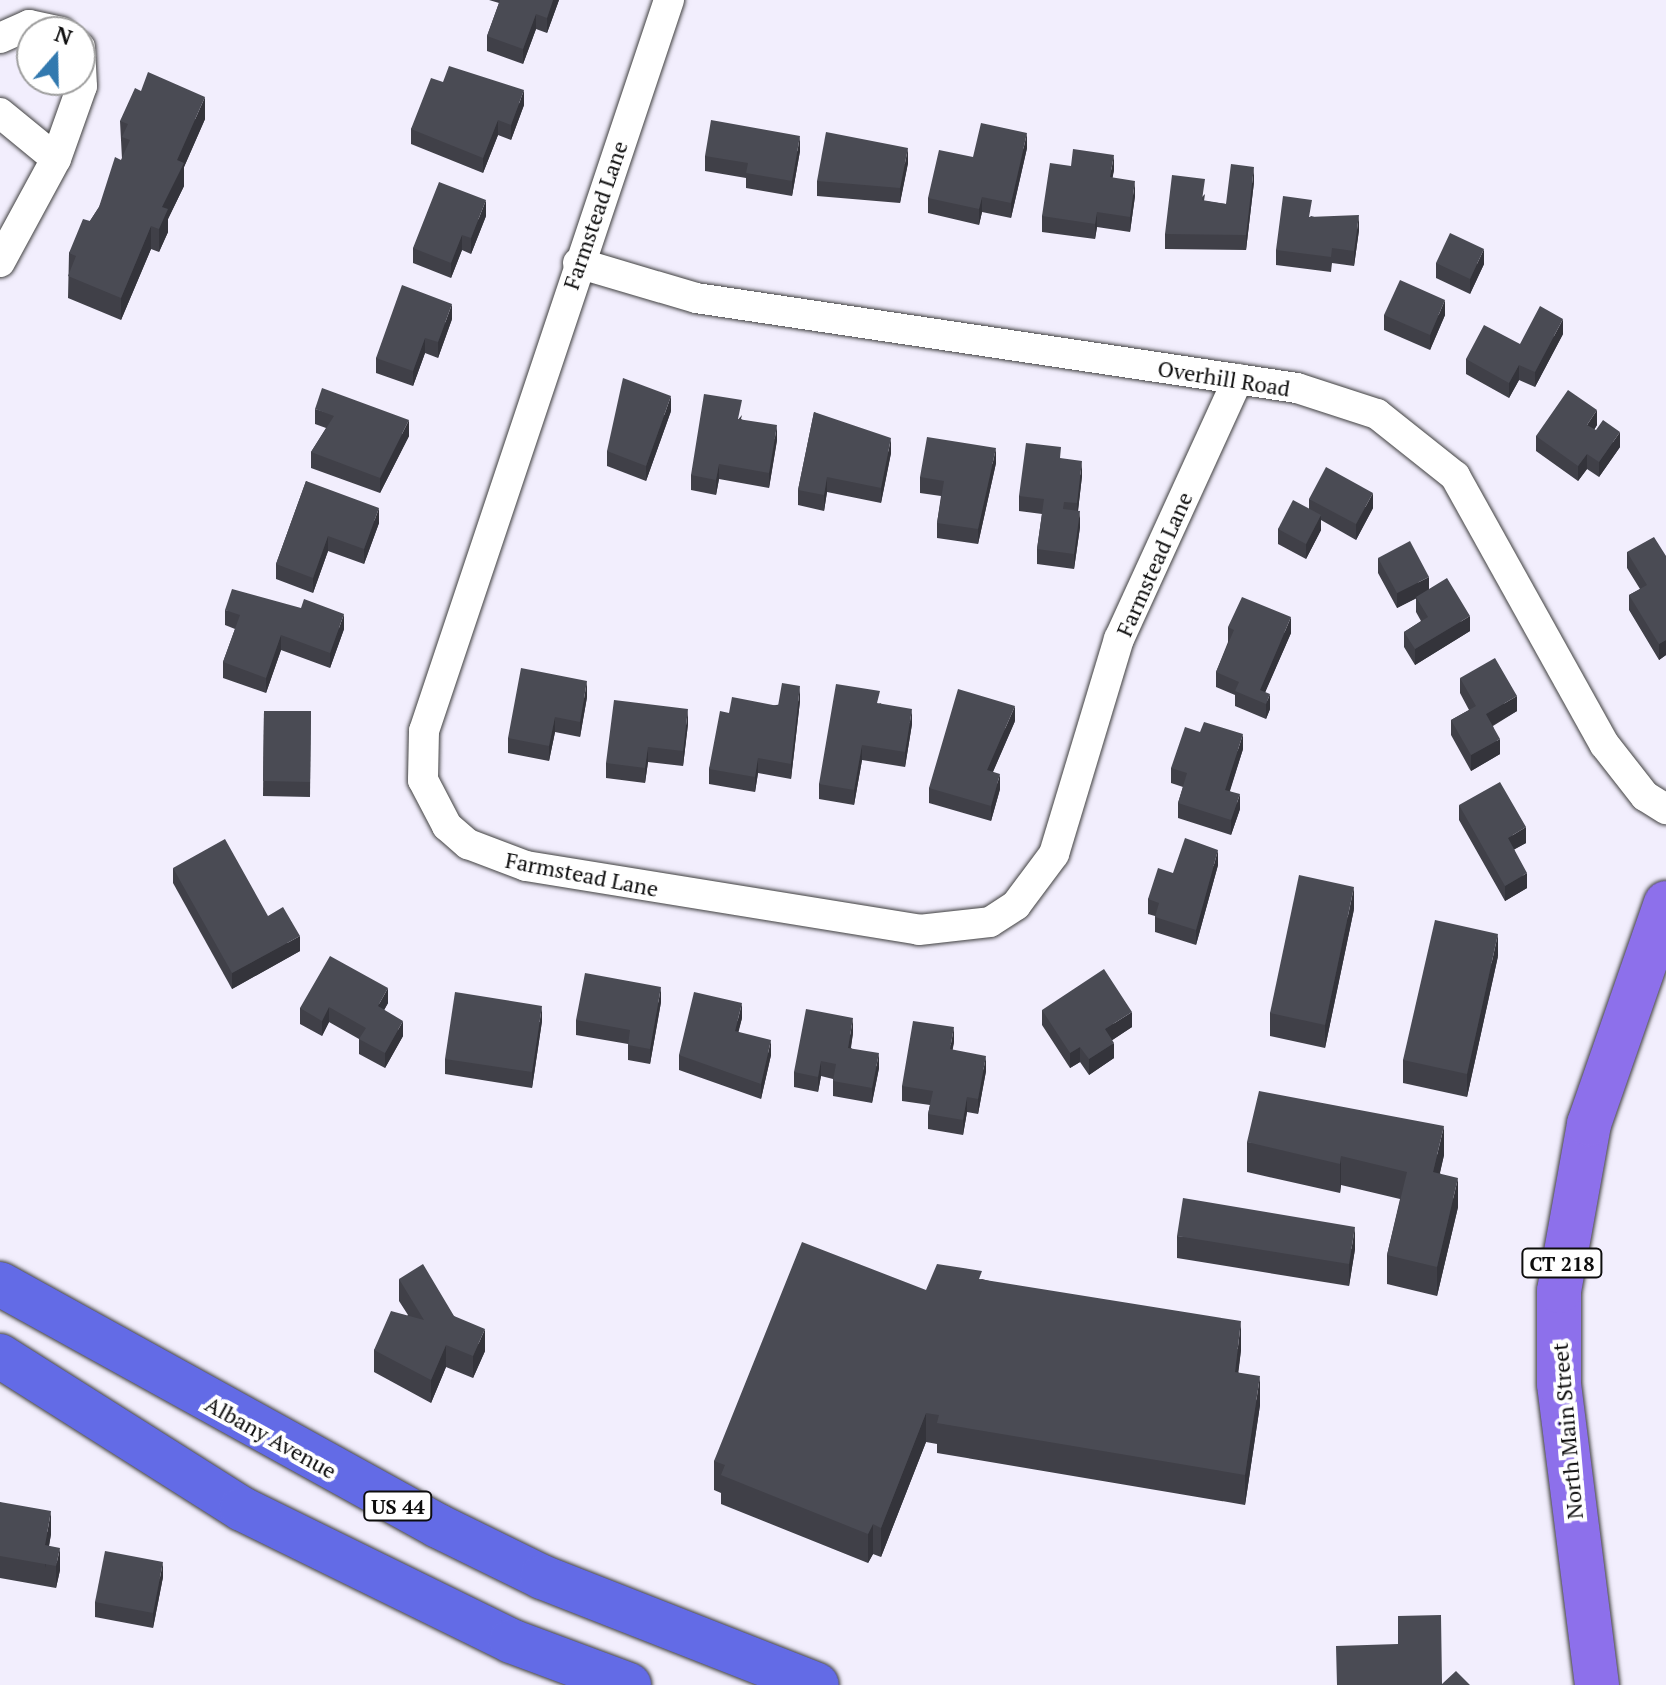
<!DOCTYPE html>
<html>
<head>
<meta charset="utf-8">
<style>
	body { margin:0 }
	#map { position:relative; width:1666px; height:1685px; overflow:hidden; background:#f2eefd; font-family:"PT Serif",serif }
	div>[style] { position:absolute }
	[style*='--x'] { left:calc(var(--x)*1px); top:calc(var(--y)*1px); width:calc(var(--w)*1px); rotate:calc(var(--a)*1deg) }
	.roads { filter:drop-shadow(0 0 2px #404040) drop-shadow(0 0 2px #404040) }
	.street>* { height:30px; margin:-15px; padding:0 15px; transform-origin:15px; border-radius:15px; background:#fff }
	.primary>* { height:44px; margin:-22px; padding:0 22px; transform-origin:22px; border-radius:22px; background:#8d70eb }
	.highway>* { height:44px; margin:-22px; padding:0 22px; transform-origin:22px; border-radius:22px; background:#636be6 }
	.wall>* { inset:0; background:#404048 }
	.shaded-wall>* { inset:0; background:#34343b }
	.building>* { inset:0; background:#4a4b54 }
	span { translate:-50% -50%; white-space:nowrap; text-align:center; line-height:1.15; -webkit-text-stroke:8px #fff; paint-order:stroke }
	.shield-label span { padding:2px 6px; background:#fff; border:2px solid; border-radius:6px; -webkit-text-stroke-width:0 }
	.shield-label { font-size:20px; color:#0d0d0d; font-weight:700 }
	.street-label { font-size:22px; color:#0d0d0d }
	.north { position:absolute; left:16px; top:16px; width:80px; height:80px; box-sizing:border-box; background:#fff; border:2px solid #9e9e9e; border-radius:50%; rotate:20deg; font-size:22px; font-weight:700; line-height:32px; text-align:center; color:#0d0d0d }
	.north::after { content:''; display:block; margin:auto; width:28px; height:36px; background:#3279af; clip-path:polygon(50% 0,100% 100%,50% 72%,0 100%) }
</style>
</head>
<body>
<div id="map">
	<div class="roads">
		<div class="street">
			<i style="--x:669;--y:0;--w:771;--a:108.53"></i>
			<i style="--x:424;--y:731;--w:49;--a:91.2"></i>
			<i style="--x:423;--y:780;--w:52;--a:62.4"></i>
			<i style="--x:447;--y:826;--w:28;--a:41"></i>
			<i style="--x:468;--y:844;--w:62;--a:20.8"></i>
			<i style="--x:526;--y:866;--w:398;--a:9.2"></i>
			<i style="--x:919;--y:930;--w:71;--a:-6.4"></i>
			<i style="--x:990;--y:922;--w:31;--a:-33"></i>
			<i style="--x:1016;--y:905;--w:64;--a:-53.3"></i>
			<i style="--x:1054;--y:854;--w:225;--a:-73.2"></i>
			<i style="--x:1119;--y:639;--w:286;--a:-65.4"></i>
			<i style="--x:0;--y:38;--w:32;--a:-24"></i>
			<i style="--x:29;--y:25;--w:33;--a:12"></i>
			<i style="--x:0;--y:113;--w:72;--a:39.4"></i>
			<i style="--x:0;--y:262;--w:117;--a:-61.5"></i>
			<i style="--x:56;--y:159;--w:77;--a:-70.4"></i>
			<i style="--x:82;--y:86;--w:39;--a:-93"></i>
			<i style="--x:578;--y:263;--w:123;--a:16.5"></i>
			<i style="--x:696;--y:298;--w:608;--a:8.52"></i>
			<i style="--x:1297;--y:388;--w:84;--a:18"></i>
			<i style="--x:1377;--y:414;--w:100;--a:38.5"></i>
			<i style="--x:1455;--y:476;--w:308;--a:60.9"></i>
			<i style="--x:1605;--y:745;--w:65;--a:51.9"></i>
			<i style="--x:1645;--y:796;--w:25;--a:32"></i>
		</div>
		<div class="primary">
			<i style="--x:1597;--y:1685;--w:303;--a:-97.2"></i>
			<i style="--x:1559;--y:1384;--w:93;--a:-90"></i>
			<i style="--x:1559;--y:1291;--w:170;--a:-79.8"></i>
			<i style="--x:1589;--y:1124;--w:234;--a:-70.8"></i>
		</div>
		<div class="highway">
			<i style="--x:0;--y:1284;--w:500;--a:28.92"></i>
			<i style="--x:438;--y:1526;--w:116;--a:26.1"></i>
			<i style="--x:542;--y:1577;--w:295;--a:21.4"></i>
			<i style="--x:0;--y:1356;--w:286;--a:32.3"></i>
			<i style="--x:242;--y:1509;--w:300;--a:26.1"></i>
			<i style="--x:511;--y:1641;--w:126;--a:20.4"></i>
		</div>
	</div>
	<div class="wall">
		<i style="clip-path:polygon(489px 0,559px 0,547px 33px,536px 29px,523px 64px,487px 51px,487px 36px,499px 3px)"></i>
		<i style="clip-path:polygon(443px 82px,524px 105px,511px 140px,498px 135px,483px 173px,411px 144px,411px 129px)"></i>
		<i style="clip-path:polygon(205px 119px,184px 167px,184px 186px,168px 219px,168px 232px,159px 252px,151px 249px,121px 320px,68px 298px,69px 253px,99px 207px,122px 159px,120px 121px)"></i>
		<i style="clip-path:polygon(1027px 148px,1011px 218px,982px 212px,979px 225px,928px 213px,928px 198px,973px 157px)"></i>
		<i style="clip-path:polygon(800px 151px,792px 196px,746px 188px,746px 178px,705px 171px,705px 156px)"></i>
		<i style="clip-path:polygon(908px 163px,900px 203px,817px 196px,817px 181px)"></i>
		<i style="clip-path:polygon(1071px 166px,1114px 170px,1112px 178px,1135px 196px,1130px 232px,1097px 227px,1095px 239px,1042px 232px,1042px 216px)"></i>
		<i style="clip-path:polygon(1254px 182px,1246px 250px,1165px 249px,1165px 234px,1205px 194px,1204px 201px,1226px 204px)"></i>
		<i style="clip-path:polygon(486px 216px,471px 254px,462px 250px,451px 278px,413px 263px,413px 248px)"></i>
		<i style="clip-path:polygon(1311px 216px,1359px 230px,1354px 266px,1332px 263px,1331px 272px,1276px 265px,1276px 250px)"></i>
		<i style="clip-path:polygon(1436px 263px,1484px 264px,1470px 294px,1436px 278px)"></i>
		<i style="clip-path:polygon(1384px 315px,1445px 315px,1430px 350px,1384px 330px)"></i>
		<i style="clip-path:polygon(452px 319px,438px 358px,425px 353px,413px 386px,376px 373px,376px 358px)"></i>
		<i style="clip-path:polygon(1563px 334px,1535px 387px,1519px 380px,1509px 398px,1466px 374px,1466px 359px,1520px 344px)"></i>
		<i style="clip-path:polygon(315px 409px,409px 436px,380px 493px,311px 468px,311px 452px,326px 428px,315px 424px)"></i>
		<i style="clip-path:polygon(671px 411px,646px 481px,607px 466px,607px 451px)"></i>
		<i style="clip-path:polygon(814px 412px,891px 453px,881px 503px,827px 492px,824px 511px,798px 505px,798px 490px)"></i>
		<i style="clip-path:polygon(742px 415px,741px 419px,777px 440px,769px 488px,719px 479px,716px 495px,691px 490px,691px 475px)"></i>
		<i style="clip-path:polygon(1597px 425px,1594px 430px,1620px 447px,1599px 477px,1587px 469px,1578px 481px,1536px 451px,1536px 436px)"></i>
		<i style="clip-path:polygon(1061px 459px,1082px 476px,1078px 511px,1080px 527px,1074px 569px,1037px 564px,1037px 549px,1042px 514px,1019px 511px,1019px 496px)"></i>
		<i style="clip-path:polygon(996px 463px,978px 544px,937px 538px,937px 523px,941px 496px,920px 493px,920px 477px)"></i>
		<i style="clip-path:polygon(306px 481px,379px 523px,364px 564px,328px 551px,313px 593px,276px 579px,276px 564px)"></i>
		<i style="clip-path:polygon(1309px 499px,1373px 508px,1356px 540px,1321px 520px,1321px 530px,1306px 559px,1278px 544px,1278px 529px,1309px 509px)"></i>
		<i style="clip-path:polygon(1627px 552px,1666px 556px,1666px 655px,1659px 660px,1629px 610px,1629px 595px,1640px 589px,1627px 568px)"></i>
		<i style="clip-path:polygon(1378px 558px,1429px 589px,1470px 631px,1415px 665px,1404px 647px,1404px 632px,1421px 621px,1416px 612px,1416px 598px,1397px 608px,1378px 573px)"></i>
		<i style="clip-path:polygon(225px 610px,344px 629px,330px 668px,281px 650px,266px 693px,223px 678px,223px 662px,235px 629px,225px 625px)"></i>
		<i style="clip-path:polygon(1228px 627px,1291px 633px,1265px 692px,1270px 709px,1266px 719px,1235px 706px,1235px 695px,1216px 687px,1216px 672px,1228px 642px)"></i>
		<i style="clip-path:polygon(1460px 678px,1517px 711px,1493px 726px,1500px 754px,1471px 771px,1451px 735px,1451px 720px,1469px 710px,1460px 693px)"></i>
		<i style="clip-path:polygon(587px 697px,580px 737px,555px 732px,549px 761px,508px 753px,508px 738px)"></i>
		<i style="clip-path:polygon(800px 701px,791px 779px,758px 773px,755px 792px,709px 784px,709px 769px,729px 713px)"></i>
		<i style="clip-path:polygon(880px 703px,912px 724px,905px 767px,862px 760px,854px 805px,819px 799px,819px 784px)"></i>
		<i style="clip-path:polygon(264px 711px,311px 711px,310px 797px,263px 796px)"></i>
		<i style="clip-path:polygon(1015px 721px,993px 772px,1000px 789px,991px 821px,929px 803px,929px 788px)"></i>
		<i style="clip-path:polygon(688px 724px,683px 766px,648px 762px,645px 783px,606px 778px,606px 763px)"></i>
		<i style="clip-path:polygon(1243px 749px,1230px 791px,1240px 809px,1231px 835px,1178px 818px,1178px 803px,1183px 787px,1171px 783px,1171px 768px)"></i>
		<i style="clip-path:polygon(1459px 805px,1526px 843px,1514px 849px,1527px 888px,1505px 901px,1459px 820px)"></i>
		<i style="clip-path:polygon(1218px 865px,1196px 945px,1155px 932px,1155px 916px,1148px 914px,1148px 899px,1173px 873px)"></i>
		<i style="clip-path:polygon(173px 868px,300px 951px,232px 989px,173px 883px)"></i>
		<i style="clip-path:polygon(1354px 909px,1325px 1048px,1270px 1036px,1270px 1013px)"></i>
		<i style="clip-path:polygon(1498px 956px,1467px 1097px,1403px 1083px,1403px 1060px)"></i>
		<i style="clip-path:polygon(661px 1002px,650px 1064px,628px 1060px,628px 1044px,576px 1035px,576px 1020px)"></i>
		<i style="clip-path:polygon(388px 1003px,384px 1010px,403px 1036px,385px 1068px,359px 1054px,359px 1039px,329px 1022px,322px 1036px,300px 1024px,300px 1008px)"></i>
		<i style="clip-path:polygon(1042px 1010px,1132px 1027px,1112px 1040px,1114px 1058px,1089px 1075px,1080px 1062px,1070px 1068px,1042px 1025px)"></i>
		<i style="clip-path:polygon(742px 1018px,738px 1032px,771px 1055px,761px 1099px,679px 1070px,679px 1055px)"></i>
		<i style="clip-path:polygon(542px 1021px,532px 1088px,445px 1074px,445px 1059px)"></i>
		<i style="clip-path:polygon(853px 1033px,851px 1048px,879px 1068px,872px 1103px,833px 1096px,833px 1079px,821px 1076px,818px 1092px,794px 1087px,794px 1072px)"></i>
		<i style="clip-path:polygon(954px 1042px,952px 1050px,986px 1071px,978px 1114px,967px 1112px,963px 1135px,928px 1129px,928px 1114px,930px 1105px,902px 1101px,902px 1086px)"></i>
		<i style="clip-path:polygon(1247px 1142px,1444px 1155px,1440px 1173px,1458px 1207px,1437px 1296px,1387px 1284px,1387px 1255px,1400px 1199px,1341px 1185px,1340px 1193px,1247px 1172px)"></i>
		<i style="clip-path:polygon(1177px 1236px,1355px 1249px,1349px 1286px,1177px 1258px)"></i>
		<i style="clip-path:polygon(399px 1279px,454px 1316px,485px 1351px,473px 1378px,446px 1367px,431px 1403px,374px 1372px,374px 1350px,408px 1315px,399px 1301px)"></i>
		<i style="clip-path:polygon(982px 1279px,1241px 1350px,1238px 1372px,1260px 1405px,1245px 1505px,937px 1453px,937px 1444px,926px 1442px,881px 1557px,873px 1554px,868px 1563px,721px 1504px,721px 1493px,714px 1490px,714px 1461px,926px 1290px)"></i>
		<i style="clip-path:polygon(0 1502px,51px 1534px,49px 1546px,60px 1570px,56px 1588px,0 1578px)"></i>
		<i style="clip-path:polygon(163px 1577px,153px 1628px,95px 1617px,95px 1602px)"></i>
	</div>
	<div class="shaded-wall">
		<i style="clip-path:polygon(553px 0,559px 0,547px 33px,547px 18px)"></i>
		<i style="clip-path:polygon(536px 14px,536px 29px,523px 64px,523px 49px)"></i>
		<i style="clip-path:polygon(524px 90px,524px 105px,511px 140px,511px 125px)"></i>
		<i style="clip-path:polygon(205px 97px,205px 119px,184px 167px,184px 186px,168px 219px,168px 232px,159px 252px,159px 229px,162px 207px,177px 160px)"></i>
		<i style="clip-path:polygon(498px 120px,498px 135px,483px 173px,483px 158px)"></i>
		<i style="clip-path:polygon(1027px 133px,1027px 148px,1011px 218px,1011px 203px)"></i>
		<i style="clip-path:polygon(800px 136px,800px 151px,792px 196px,792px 181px)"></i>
		<i style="clip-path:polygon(908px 148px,908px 163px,900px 203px,900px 188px)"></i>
		<i style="clip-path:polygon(1114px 155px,1114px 170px,1110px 192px,1110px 177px)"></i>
		<i style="clip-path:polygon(1254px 167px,1254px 182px,1246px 250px,1246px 235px)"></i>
		<i style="clip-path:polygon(1135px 181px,1135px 196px,1130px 232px,1130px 217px)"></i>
		<i style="clip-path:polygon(982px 197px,982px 212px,979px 225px,979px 209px)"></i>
		<i style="clip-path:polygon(486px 200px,486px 216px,471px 254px,471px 238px)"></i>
		<i style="clip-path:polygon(1097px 212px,1097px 227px,1095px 239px,1095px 224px)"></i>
		<i style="clip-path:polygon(1359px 215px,1359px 230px,1354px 266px,1354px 251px)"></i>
		<i style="clip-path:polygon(151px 226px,151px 249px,121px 320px,121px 298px)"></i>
		<i style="clip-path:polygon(462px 235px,462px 250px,451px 278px,451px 263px)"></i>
		<i style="clip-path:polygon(1484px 249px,1484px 264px,1470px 294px,1470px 279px)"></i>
		<i style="clip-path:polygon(1445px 300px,1445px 315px,1430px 350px,1430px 335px)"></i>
		<i style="clip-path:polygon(452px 304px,452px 319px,438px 358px,438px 342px)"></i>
		<i style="clip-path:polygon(1563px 319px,1563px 334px,1535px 387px,1535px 372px)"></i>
		<i style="clip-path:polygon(425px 338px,425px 353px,413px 386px,413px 371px)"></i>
		<i style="clip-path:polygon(1519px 365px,1519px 380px,1509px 398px,1509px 383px)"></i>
		<i style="clip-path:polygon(671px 396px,671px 411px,646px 481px,646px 466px)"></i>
		<i style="clip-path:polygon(1597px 410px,1597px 425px,1587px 440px,1587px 425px)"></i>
		<i style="clip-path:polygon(409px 420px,409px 436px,380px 493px,380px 478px)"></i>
		<i style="clip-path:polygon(777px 425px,777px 440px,769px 488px,769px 473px)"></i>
		<i style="clip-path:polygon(1620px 432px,1620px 447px,1599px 477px,1599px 462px)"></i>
		<i style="clip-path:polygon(891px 438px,891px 453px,881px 503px,881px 488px)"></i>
		<i style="clip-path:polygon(996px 448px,996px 463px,978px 544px,978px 529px)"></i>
		<i style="clip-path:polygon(1587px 454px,1587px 469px,1578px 481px,1578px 466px)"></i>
		<i style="clip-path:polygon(1082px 461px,1082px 476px,1077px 519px,1077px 503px)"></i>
		<i style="clip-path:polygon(719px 464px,719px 479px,716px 495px,716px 480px)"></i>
		<i style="clip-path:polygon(827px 477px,827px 492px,824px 511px,824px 495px)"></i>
		<i style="clip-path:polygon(1373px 493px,1373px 508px,1356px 540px,1356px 524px)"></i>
		<i style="clip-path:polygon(379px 508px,379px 523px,364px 564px,364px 549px)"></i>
		<i style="clip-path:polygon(1080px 511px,1080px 527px,1074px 569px,1074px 554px)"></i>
		<i style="clip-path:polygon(1321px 515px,1321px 530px,1306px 559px,1306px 544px)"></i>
		<i style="clip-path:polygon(328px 536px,328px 551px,313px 593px,313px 578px)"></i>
		<i style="clip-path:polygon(1429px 577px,1429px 592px,1397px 608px,1397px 593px)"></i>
		<i style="clip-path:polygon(344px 614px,344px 629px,330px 668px,330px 653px)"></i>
		<i style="clip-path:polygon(1470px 616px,1470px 631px,1415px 665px,1415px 649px)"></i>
		<i style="clip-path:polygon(1291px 617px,1291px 633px,1261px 702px,1260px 690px)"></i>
		<i style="clip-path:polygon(281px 635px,281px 650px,266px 693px,266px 678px)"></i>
		<i style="clip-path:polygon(1666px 640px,1666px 655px,1659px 660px,1659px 644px)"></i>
		<i style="clip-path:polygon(587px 681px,587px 697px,580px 737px,580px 722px)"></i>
		<i style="clip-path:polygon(800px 686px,800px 701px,791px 779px,791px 764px)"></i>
		<i style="clip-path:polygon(1270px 694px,1270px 709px,1266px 719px,1266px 704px)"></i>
		<i style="clip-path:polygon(1517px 696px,1517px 711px,1486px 729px,1486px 714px)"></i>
		<i style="clip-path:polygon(1015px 706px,1015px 721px,987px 785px,987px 770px)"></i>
		<i style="clip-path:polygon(688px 709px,688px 724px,683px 766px,683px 751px)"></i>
		<i style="clip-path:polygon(912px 709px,912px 724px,905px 767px,905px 752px)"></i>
		<i style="clip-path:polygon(555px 717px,555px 732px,549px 761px,549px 746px)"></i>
		<i style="clip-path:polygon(1243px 734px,1243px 749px,1225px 805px,1225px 790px)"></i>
		<i style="clip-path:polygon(1500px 739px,1500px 754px,1471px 771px,1471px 755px)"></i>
		<i style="clip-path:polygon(862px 745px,862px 760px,854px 805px,854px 790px)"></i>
		<i style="clip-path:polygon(648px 747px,648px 762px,645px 783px,645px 768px)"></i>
		<i style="clip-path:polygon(758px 758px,758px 773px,755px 792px,755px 777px)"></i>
		<i style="clip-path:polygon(1000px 774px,1000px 789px,991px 821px,991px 806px)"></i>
		<i style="clip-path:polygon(1240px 794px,1240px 809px,1231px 835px,1231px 820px)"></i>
		<i style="clip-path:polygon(1526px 827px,1526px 843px,1508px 853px,1508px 838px)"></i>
		<i style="clip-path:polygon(1218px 850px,1218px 865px,1196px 945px,1196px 930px)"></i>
		<i style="clip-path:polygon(1527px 873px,1527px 888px,1505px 901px,1505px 886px)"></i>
		<i style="clip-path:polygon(1354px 887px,1354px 909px,1325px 1048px,1325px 1025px)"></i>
		<i style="clip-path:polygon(1498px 934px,1498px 956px,1467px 1097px,1467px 1074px)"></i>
		<i style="clip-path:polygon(300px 936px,300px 951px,232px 989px,232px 973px)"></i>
		<i style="clip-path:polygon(661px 987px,661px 1002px,650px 1064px,650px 1049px)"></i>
		<i style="clip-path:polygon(388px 988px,388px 1003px,378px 1021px,378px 1006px)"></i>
		<i style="clip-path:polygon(742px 1003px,742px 1018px,735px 1046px,735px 1031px)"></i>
		<i style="clip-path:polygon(542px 1006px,542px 1021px,532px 1088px,532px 1072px)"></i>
		<i style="clip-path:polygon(329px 1007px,329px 1022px,322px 1036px,322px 1021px)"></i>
		<i style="clip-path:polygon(1132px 1012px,1132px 1027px,1105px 1045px,1105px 1029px)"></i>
		<i style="clip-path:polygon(853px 1018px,853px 1033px,848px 1063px,848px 1048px)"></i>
		<i style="clip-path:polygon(403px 1021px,403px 1036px,385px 1068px,385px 1053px)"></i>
		<i style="clip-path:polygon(954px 1027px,954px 1042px,950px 1065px,950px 1049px)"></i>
		<i style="clip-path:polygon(771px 1040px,771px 1055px,761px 1099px,761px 1084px)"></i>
		<i style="clip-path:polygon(1114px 1043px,1114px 1058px,1089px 1075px,1089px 1059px)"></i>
		<i style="clip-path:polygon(1080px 1047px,1080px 1062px,1070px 1068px,1070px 1053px)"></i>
		<i style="clip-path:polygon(879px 1053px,879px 1068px,872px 1103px,872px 1088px)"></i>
		<i style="clip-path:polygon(986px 1056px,986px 1071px,978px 1114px,978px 1099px)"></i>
		<i style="clip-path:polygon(821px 1061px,821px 1076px,818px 1092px,818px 1077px)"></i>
		<i style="clip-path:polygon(967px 1097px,967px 1112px,963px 1135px,963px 1120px)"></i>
		<i style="clip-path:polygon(1444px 1126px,1444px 1155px,1433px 1201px,1433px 1172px)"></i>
		<i style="clip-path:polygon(1341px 1156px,1341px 1185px,1340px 1193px,1340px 1164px)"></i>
		<i style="clip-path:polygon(1458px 1178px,1458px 1207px,1437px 1296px,1437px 1267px)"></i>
		<i style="clip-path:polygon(1355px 1227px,1355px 1249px,1349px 1286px,1349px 1264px)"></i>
		<i style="clip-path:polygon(1241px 1321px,1241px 1350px,1235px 1401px,1235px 1372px)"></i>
		<i style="clip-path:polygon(485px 1329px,485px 1351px,473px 1378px,473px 1356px)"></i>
		<i style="clip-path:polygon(446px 1345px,446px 1367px,431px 1403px,431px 1380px)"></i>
		<i style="clip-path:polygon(1260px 1376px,1260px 1405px,1245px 1505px,1245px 1475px)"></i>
		<i style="clip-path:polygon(926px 1413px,926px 1442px,881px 1557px,881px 1528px)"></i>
		<i style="clip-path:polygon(51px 1511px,51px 1534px,45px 1568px,45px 1545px)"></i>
		<i style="clip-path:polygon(873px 1524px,873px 1554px,868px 1563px,868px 1534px)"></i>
		<i style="clip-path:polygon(60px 1548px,60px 1570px,56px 1588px,56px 1566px)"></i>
		<i style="clip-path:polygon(163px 1562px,163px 1577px,153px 1628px,153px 1613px)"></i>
	</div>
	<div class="building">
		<i style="clip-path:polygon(500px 0,553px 0,547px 18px,536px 14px,523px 49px,487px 36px)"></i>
		<i style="clip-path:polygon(449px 66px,524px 90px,511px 125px,498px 120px,483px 158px,411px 129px,431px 78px,443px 82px)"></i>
		<i style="clip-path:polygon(148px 72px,205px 97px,177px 160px,184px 163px,162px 207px,168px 209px,159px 229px,151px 226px,121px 298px,68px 276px,76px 256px,69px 253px,83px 219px,90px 221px,99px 207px,115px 157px,121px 160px,130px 140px,122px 137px,128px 124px,120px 121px,135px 88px,141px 91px)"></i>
		<i style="clip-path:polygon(711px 120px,800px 136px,792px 181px,746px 173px,748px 163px,705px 156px)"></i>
		<i style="clip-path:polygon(981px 123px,1027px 133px,1011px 203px,982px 197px,979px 209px,928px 198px,939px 150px,973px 157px)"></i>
		<i style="clip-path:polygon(826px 132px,908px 148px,900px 188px,817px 181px)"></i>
		<i style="clip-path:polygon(1073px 149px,1114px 155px,1110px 177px,1135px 181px,1130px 217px,1097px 212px,1095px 224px,1042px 216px,1050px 163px,1071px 166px)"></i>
		<i style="clip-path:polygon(1231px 164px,1254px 167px,1246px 235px,1165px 234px,1172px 175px,1205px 179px,1202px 200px,1226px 204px)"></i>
		<i style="clip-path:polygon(439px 182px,486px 200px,471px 238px,462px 235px,451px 263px,413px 248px)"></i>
		<i style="clip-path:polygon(1283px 196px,1312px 200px,1309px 217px,1359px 215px,1354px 251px,1332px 248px,1331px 257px,1276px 250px)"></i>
		<i style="clip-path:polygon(1450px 233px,1484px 249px,1470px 279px,1436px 263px)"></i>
		<i style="clip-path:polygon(1400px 280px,1445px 300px,1430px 335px,1384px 315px)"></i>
		<i style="clip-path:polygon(402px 285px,452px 304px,438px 342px,425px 338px,413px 371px,376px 358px)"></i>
		<i style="clip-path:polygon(1540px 306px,1563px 319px,1535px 372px,1519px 365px,1509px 383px,1466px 359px,1484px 325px,1520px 344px)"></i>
		<i style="clip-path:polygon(623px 378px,671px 396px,646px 466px,607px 451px)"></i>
		<i style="clip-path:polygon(322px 388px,409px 420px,380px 478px,311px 452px,334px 416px,315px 409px)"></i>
		<i style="clip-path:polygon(1568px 390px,1597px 410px,1587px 425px,1596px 430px,1603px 420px,1620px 432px,1599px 462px,1587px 454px,1578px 466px,1536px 436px)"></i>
		<i style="clip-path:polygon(704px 394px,742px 400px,738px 419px,777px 425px,769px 473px,719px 464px,716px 480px,691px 475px)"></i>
		<i style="clip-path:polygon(814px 412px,891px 438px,881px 488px,827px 477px,824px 495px,798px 490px)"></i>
		<i style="clip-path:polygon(927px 437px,996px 448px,978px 529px,937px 523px,944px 481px,920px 477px)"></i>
		<i style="clip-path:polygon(1026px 443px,1061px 447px,1060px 458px,1082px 461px,1077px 503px,1064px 502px,1063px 509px,1080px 511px,1074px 554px,1037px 549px,1044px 499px,1019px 496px)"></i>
		<i style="clip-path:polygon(1326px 467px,1373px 493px,1356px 524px,1309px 499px)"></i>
		<i style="clip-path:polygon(306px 481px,379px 508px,364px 549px,328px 536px,313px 578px,276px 564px)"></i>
		<i style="clip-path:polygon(1293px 500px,1321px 515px,1306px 544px,1278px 529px)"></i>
		<i style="clip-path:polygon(1654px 537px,1666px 556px,1666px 640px,1659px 644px,1629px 595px,1647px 585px,1627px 552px)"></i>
		<i style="clip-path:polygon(1410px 541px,1429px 577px,1397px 593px,1378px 558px)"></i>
		<i style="clip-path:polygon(1447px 578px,1470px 616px,1415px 649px,1404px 632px,1428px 617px,1416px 597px)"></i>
		<i style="clip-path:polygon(232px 589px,301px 608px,304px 599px,344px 614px,330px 653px,281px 635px,266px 678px,223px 662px,240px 615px,225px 610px)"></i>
		<i style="clip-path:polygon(1242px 597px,1291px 617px,1260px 690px,1270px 694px,1266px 704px,1235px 691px,1239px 682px,1216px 672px,1234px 630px,1228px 627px)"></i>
		<i style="clip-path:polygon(1495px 658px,1517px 696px,1486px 714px,1500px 739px,1471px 755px,1451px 720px,1476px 706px,1460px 678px)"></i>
		<i style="clip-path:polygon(521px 668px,587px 681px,580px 722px,555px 717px,549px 746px,508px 738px)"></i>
		<i style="clip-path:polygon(782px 683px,800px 686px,791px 764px,758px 758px,755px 777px,709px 769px,720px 711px,729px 713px,732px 697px,778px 706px)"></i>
		<i style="clip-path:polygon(836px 684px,880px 691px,877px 703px,912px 709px,905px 752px,862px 745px,854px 790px,819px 784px)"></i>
		<i style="clip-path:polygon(958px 689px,1015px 706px,987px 770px,1000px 774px,991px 806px,929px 788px)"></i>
		<i style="clip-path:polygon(614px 700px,688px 709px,683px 751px,648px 747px,645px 768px,606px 763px)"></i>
		<i style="clip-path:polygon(264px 711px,311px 711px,310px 782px,263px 781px)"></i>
		<i style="clip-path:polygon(1204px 722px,1243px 734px,1225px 790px,1240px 794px,1231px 820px,1178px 803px,1187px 773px,1171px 768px,1185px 727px,1200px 732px)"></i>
		<i style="clip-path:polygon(1500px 782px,1526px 827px,1508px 838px,1527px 873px,1505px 886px,1459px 805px)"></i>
		<i style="clip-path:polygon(1185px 838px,1218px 850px,1196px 930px,1155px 917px,1159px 903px,1148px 899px,1158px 868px,1173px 873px)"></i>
		<i style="clip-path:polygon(225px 839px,268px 916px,283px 907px,300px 936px,232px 973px,173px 868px)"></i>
		<i style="clip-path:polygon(1299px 875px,1354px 887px,1325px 1025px,1270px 1013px)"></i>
		<i style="clip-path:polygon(1435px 920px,1498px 934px,1467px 1074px,1403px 1060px)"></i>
		<i style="clip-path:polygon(330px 956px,388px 988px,378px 1006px,403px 1021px,385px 1053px,359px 1039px,366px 1028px,329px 1007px,322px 1021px,300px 1008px)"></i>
		<i style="clip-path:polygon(1104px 969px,1132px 1012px,1105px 1029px,1114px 1043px,1089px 1059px,1080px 1047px,1070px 1053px,1042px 1010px)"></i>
		<i style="clip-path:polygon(585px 973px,661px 987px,650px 1049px,628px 1045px,630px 1030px,576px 1020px)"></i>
		<i style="clip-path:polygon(455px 992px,542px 1006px,532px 1072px,445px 1059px)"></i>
		<i style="clip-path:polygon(694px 992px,742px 1003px,735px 1031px,771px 1040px,761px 1084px,679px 1055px)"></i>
		<i style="clip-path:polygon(806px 1009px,853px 1018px,848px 1048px,879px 1053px,872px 1088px,833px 1081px,836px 1064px,821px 1061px,818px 1077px,794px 1072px)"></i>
		<i style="clip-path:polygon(913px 1021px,954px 1027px,950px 1049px,986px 1056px,978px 1099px,967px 1097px,963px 1120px,928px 1114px,933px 1091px,902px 1086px)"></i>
		<i style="clip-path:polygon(1259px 1091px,1444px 1126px,1433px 1172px,1458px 1178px,1437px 1267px,1387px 1255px,1407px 1172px,1341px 1156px,1340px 1164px,1247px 1142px)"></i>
		<i style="clip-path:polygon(1183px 1198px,1355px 1227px,1349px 1264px,1177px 1236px)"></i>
		<i style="clip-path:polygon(802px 1242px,926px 1290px,937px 1264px,982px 1271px,979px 1279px,1241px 1321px,1235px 1372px,1260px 1376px,1245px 1475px,937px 1423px,939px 1415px,926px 1413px,881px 1528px,873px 1524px,868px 1534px,721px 1475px,725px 1465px,714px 1461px)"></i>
		<i style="clip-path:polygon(423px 1264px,454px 1316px,485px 1329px,473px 1356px,446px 1345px,431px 1380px,374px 1350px,391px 1311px,424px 1320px,399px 1279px)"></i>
		<i style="clip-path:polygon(0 1502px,51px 1511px,45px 1545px,60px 1548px,56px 1566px,0 1556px)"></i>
		<i style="clip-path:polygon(105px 1551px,163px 1562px,153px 1613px,95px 1602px)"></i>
		<i style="clip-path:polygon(1441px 1615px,1442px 1684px,1456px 1671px,1470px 1685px,1337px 1685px,1336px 1646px,1398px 1644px,1398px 1616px)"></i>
	</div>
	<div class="shield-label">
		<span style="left:1562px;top:1263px">CT 218</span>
		<span style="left:398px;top:1506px">US 44</span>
	</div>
	<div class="street-label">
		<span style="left:595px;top:215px;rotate:-71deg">Farmstead Lane</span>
		<span style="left:1224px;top:378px;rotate:9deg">Overhill Road</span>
		<span style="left:1154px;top:564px;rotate:-66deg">Farmstead Lane</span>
		<span style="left:582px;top:874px;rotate:11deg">Farmstead Lane</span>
		<span style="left:1567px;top:1431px;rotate:-95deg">North Main Street</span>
		<span style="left:271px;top:1437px;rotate:29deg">Albany Avenue</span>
	</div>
	<div class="north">N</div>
</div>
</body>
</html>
